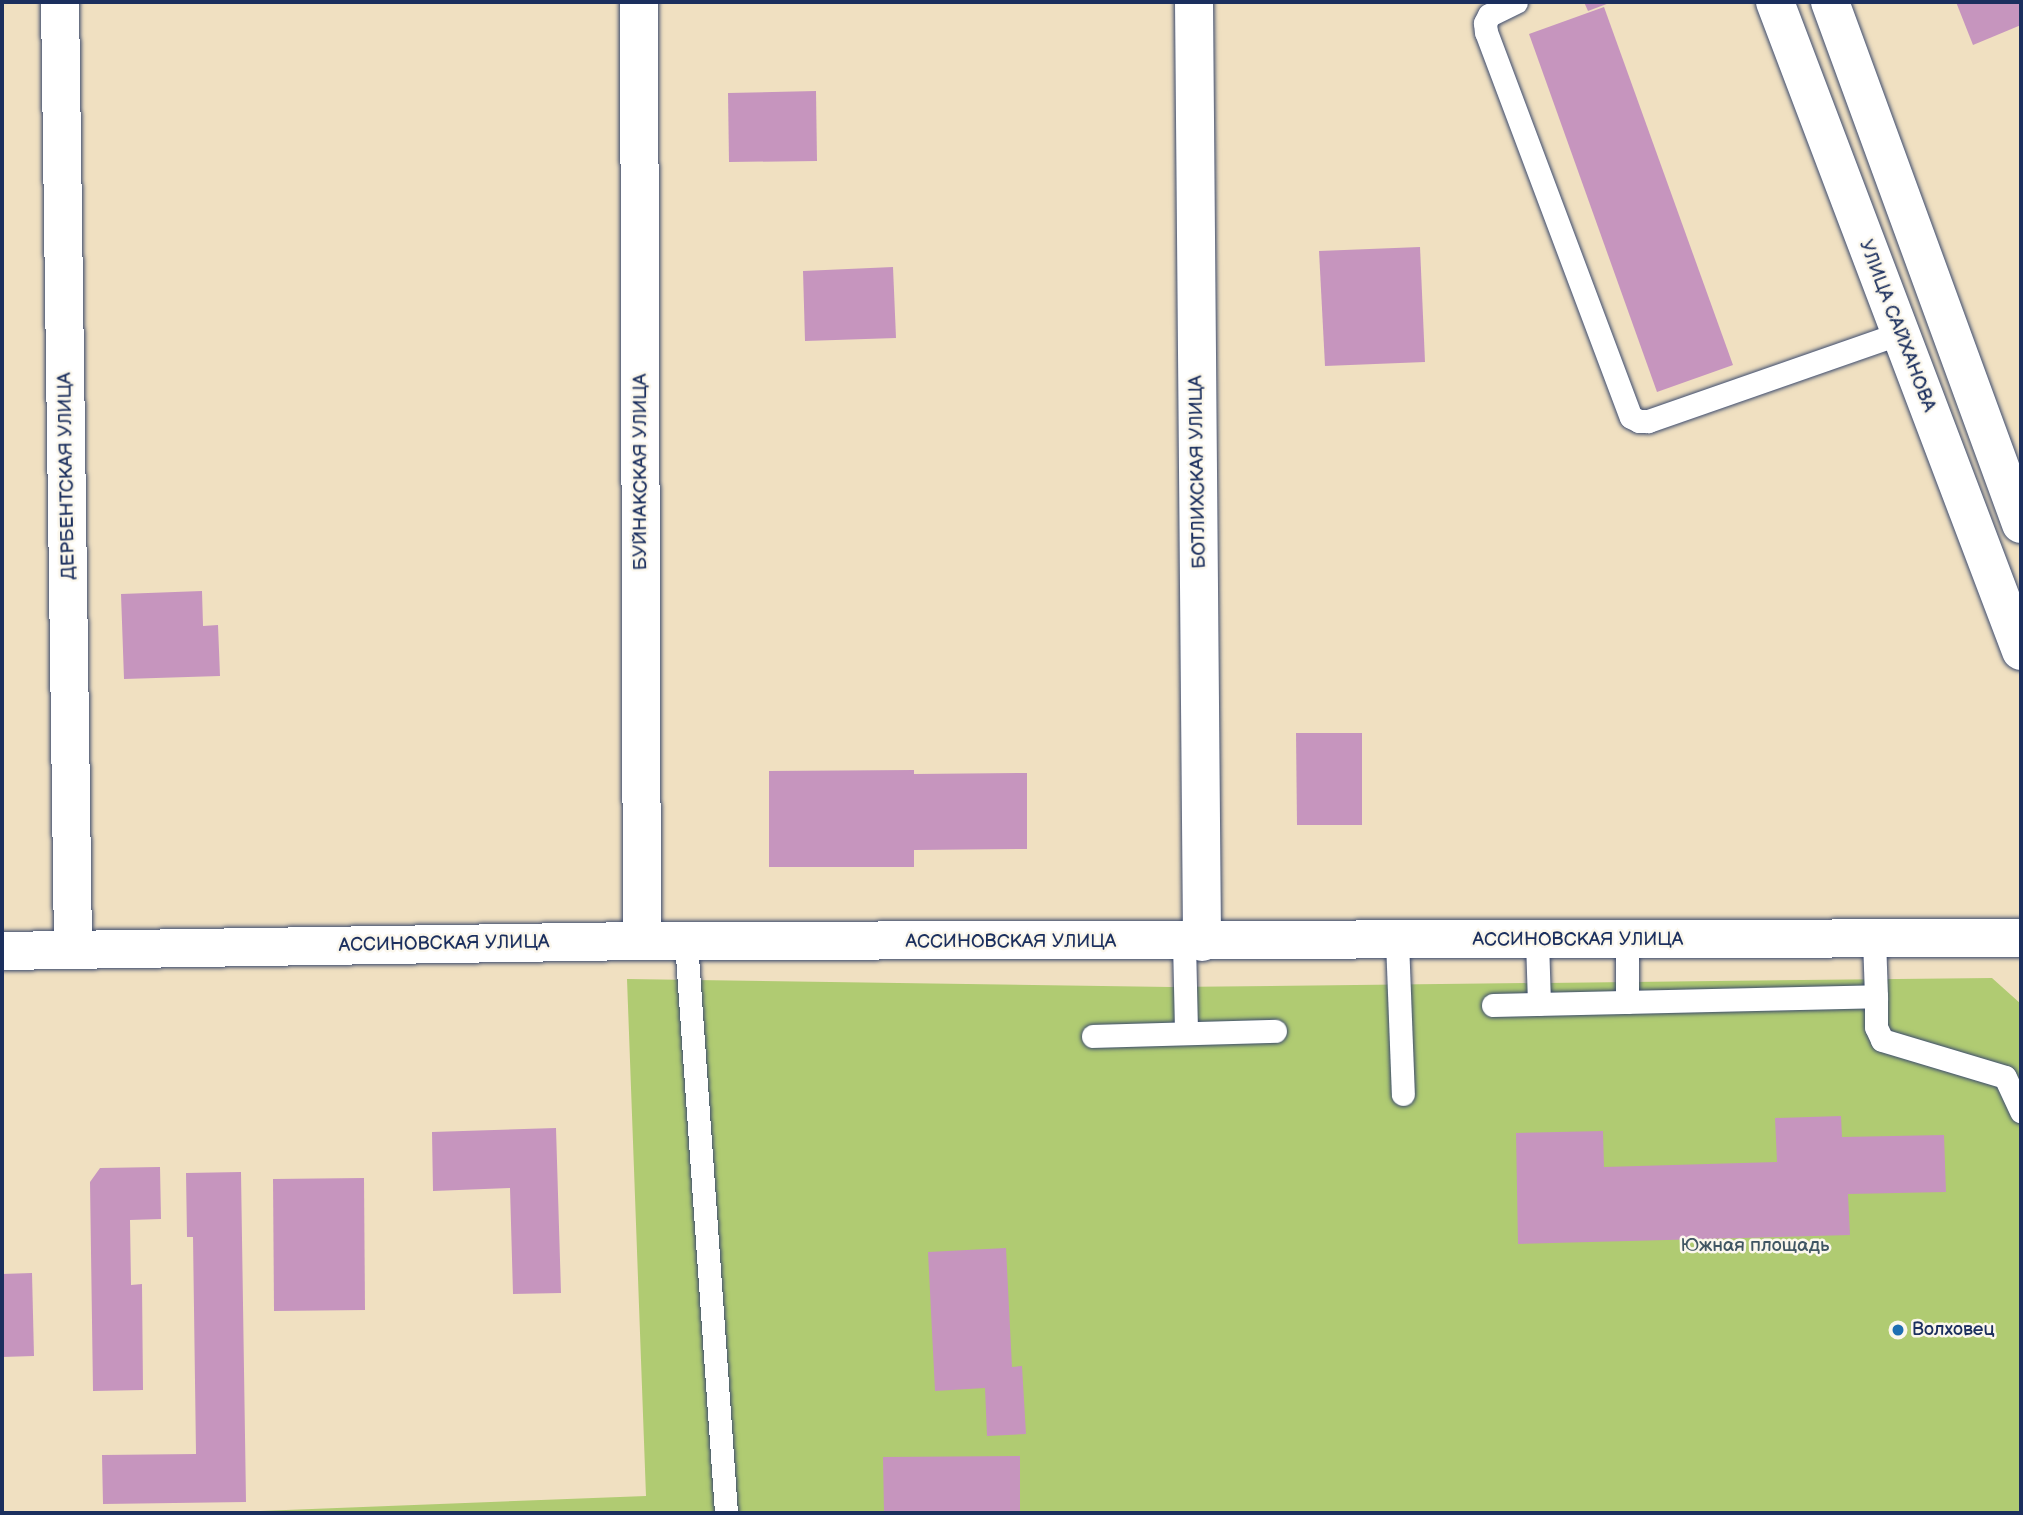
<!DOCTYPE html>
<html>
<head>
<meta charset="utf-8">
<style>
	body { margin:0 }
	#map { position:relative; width:2023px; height:1515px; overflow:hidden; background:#f0e0c1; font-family:"Balsamiq Sans",sans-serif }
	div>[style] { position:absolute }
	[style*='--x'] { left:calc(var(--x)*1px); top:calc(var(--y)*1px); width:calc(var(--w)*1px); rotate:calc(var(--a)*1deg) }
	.green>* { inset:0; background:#b0cb72 }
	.building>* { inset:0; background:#c695be }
	.roads { filter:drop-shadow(0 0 2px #3b4a6d) drop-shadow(0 0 2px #3b4a6d) }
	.service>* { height:23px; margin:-11.5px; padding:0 11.5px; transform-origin:11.5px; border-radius:11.5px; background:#fff }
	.minor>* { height:38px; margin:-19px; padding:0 19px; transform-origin:19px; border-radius:19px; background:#fff }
	.tertiary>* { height:38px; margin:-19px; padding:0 19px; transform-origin:19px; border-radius:19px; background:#fff }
	.primary>* { height:38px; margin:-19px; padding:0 19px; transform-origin:19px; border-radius:19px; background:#fff }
	.dots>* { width:19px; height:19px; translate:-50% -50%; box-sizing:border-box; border:4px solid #fbf7ec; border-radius:50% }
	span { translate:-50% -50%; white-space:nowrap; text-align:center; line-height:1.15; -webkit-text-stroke:5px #fbf7ec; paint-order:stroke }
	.street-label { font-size:19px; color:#1b2f5e }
	.park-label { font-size:19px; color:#405663 }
	.poi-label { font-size:19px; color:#1b2f5e }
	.left { translate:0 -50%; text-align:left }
	.frame { position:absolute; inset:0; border:4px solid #1b2f5e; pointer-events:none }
</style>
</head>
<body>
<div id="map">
	<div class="green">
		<i style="clip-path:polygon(1992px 978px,2021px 1004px,2021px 1513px,209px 1513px,646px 1496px,627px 979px,1171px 987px)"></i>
	</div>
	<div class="building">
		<i style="clip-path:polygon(1584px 2px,1612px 2px,1588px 11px)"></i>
		<i style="clip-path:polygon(1956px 2px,2021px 2px,2021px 25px,1973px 45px)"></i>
		<i style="clip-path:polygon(1604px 7px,1733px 365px,1657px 392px,1529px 34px)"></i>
		<i style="clip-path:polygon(816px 91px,817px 161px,729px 162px,728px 93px)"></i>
		<i style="clip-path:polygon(1420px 247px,1425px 362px,1325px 366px,1319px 251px)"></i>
		<i style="clip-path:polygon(893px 267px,896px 338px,805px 341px,803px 271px)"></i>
		<i style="clip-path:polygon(202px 591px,203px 626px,218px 625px,220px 676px,124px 679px,121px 594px)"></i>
		<i style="clip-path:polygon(1296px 733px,1362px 733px,1362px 825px,1297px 825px)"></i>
		<i style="clip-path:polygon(914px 770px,914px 774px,1027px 773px,1027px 849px,914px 850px,914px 867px,769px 867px,769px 771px)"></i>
		<i style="clip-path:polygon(1841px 1116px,1842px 1137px,1944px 1135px,1946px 1192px,1848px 1194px,1850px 1235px,1518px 1244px,1516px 1133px,1603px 1131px,1604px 1167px,1777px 1162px,1775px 1118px)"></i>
		<i style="clip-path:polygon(556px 1128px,561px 1293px,513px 1294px,510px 1188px,433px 1191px,432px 1132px)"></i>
		<i style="clip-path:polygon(160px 1167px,161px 1219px,130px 1220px,131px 1285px,142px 1284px,143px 1390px,93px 1391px,90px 1182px,100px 1168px)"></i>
		<i style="clip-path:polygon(241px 1172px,246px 1502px,103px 1504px,102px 1455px,196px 1454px,193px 1237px,187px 1237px,186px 1173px)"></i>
		<i style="clip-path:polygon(364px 1178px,365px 1310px,274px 1311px,273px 1179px)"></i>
		<i style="clip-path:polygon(1006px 1248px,1012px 1367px,1022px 1366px,1026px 1434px,987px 1436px,985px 1388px,935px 1391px,928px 1252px)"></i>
		<i style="clip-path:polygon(32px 1273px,34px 1356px,2px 1357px,2px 1274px)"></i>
		<i style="clip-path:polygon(1020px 1456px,1020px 1513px,884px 1513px,883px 1457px)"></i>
	</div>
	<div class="roads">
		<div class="service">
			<i style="--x:1516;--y:2;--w:30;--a:154"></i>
			<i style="--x:1489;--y:15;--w:9;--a:117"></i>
			<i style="--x:1485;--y:23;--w:9;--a:84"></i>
			<i style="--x:1486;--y:32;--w:411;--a:69.4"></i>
			<i style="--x:1631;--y:417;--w:9;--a:27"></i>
			<i style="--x:1639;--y:421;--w:9;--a:0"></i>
			<i style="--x:1648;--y:421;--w:267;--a:-19.2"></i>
			<i style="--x:1537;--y:940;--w:64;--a:88.2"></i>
			<i style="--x:1627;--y:940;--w:62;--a:90"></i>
			<i style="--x:1397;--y:941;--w:153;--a:87.8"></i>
			<i style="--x:686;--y:942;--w:572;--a:85.99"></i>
			<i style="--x:1184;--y:942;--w:91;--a:88.7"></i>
			<i style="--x:1876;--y:996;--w:31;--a:90"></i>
			<i style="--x:1876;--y:1027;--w:14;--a:65"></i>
			<i style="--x:1882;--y:1040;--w:128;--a:16.7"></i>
			<i style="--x:2005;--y:1077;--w:38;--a:65"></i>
			<i style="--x:1493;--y:1005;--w:383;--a:-1.3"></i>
			<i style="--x:1876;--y:996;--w:57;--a:-92"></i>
			<i style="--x:1093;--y:1036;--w:182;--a:-1.6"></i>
		</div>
		<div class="minor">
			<i style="--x:639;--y:2;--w:939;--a:89.82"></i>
			<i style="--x:1194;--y:2;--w:940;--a:89.51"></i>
		</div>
		<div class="tertiary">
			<i style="--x:60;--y:2;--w:948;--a:89.21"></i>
			<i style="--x:2;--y:951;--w:640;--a:-0.9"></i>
			<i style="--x:642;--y:941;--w:1379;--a:-0.12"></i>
		</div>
		<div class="primary">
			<i style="--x:1775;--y:2;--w:694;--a:69.24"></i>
			<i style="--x:1830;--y:2;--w:556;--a:69.9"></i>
		</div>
	</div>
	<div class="dots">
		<i style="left:1898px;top:1330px;background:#1f6fb2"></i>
	</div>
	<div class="street-label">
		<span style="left:1897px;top:326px;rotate:69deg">УЛИЦА САЙХАНОВА</span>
		<span style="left:641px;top:472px;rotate:-90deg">БУЙНАКСКАЯ УЛИЦА</span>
		<span style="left:1198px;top:472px;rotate:-91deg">БОТЛИХСКАЯ УЛИЦА</span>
		<span style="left:67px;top:476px;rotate:-91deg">ДЕРБЕНТСКАЯ УЛИЦА</span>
		<span style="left:1578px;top:940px">АССИНОВСКАЯ УЛИЦА</span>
		<span style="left:1011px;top:942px">АССИНОВСКАЯ УЛИЦА</span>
		<span style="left:444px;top:944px;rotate:-1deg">АССИНОВСКАЯ УЛИЦА</span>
	</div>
	<div class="park-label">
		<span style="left:1755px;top:1246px">Южная площадь</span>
	</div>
	<div class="poi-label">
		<span class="left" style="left:1912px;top:1330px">Волховец</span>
	</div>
	<div class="frame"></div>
</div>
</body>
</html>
